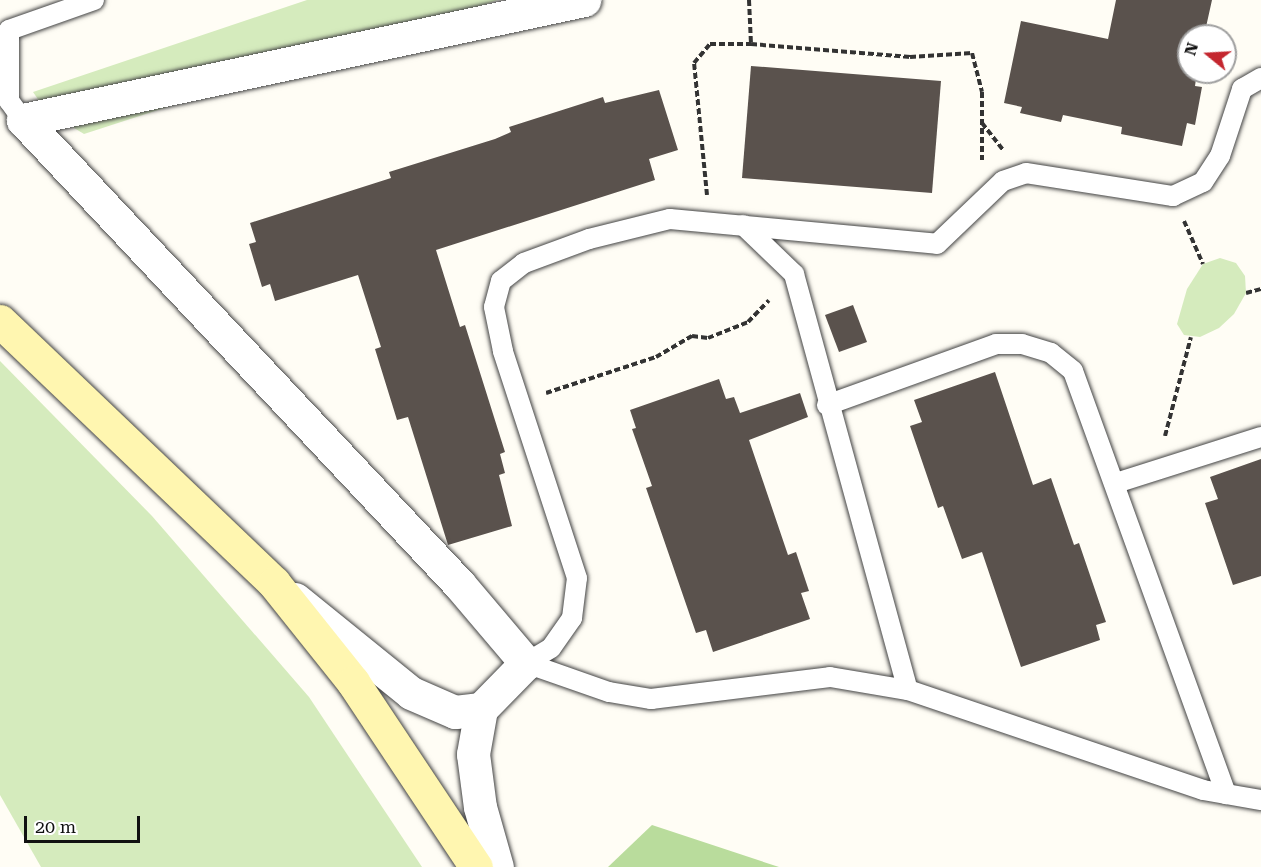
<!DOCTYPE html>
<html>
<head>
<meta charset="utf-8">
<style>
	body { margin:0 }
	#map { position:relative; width:1261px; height:867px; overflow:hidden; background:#fffdf5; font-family:"Roboto Serif",serif }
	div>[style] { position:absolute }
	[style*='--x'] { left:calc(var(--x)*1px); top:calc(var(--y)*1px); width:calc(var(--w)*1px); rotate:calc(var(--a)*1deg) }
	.green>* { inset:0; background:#d5ebbd }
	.forest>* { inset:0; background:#b9dc9c }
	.building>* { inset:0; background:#5a524d }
	.path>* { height:4px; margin-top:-2px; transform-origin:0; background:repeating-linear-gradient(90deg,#333 0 6px,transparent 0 9px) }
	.roads { filter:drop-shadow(0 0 2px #444) drop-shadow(0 0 2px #444) }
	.service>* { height:20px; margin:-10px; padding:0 10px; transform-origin:10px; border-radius:10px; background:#fff }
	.minor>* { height:33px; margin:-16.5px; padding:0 16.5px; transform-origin:16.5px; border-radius:16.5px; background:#fff }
	.secondary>* { height:33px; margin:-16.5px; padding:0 16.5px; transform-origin:16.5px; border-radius:16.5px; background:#fff6b0 }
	span { translate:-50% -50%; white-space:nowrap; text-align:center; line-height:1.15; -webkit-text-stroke:6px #fff; paint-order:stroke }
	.north { position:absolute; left:1177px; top:24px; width:60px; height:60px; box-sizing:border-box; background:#fff; border:2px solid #a0a0a0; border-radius:50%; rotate:288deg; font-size:16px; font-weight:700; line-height:24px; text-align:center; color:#111 }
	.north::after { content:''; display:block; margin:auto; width:21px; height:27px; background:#c4262e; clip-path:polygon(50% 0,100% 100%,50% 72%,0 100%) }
	.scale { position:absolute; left:24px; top:816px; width:116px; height:27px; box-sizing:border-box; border:3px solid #111; border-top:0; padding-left:8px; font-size:18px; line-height:21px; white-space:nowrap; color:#111; -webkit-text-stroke:4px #fff; paint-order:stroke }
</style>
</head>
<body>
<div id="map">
	<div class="green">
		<i style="clip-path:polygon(307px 0,498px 0,84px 134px,46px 111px,33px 92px)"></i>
		<i style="clip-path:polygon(1220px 258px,1236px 263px,1245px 276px,1246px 293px,1234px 314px,1219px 328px,1200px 337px,1184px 335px,1177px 324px,1187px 289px,1203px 264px)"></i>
		<i style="clip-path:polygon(0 361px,152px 516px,309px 697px,422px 867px,41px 867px,0 795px)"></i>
	</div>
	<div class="forest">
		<i style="clip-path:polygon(652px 825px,779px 867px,608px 867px)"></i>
	</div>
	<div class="building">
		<i style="clip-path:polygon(1116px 0,1212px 0,1204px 36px,1189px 36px,1189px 72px,1197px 72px,1195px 86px,1202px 87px,1195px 125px,1187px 123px,1182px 146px,1121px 134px,1122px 127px,1063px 115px,1061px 122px,1020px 113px,1022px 107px,1004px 103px,1021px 21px,1108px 39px)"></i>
		<i style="clip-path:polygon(751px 66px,941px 81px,932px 193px,742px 178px)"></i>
		<i style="clip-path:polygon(659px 90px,678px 150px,649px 159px,655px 180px,436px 250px,460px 327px,465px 325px,505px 452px,500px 454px,505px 473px,499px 475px,512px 526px,448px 545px,408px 417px,397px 420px,375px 349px,381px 347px,358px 275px,275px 301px,270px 284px,262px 287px,249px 244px,256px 242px,250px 223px,391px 178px,389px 172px,495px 139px,511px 132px,509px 127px,603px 97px,605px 103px)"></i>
		<i style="clip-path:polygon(853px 305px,867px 342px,839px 352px,825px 315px)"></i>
		<i style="clip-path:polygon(995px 372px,1033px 485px,1051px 478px,1074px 545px,1079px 543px,1106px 622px,1096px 625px,1100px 640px,1021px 667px,982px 552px,962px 559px,943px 506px,938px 508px,910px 426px,922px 422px,914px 400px)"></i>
		<i style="clip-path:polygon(719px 379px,726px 399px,734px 397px,740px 413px,800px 393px,808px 417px,749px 440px,788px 555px,796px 552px,809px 591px,801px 593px,810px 619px,713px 652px,706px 630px,696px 633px,646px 488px,652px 486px,632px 429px,636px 428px,630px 410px)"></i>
		<i style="clip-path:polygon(1261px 459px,1261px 576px,1233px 585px,1205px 503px,1218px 499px,1210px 477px)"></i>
	</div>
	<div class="path">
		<i style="--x:749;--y:0;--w:44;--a:87.4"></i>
		<i style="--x:751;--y:44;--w:160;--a:4.7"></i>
		<i style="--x:910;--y:57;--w:62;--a:-3.7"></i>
		<i style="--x:972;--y:53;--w:40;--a:75.6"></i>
		<i style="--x:982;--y:92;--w:68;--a:90"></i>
		<i style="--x:982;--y:123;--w:34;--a:52"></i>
		<i style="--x:707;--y:195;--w:133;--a:-95.6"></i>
		<i style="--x:694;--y:63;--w:25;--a:-50"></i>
		<i style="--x:710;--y:44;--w:41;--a:0"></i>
		<i style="--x:1184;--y:221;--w:47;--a:66.2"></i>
		<i style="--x:1246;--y:293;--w:16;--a:-15"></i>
		<i style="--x:546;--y:393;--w:116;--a:-18.1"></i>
		<i style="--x:656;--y:357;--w:42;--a:-30.3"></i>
		<i style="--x:692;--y:336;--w:16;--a:7"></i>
		<i style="--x:708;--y:338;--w:43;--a:-21.8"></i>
		<i style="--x:748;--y:322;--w:30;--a:-46"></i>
		<i style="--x:1165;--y:436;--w:102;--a:-75.3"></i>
	</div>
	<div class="roads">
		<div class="service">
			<i style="--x:23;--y:120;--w:24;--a:-126"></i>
			<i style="--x:9;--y:101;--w:71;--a:-90"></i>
			<i style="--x:9;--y:30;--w:90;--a:-19.4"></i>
			<i style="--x:743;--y:225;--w:71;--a:43.9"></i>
			<i style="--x:794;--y:274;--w:431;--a:74.7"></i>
			<i style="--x:827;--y:405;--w:180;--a:-19.8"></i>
			<i style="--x:996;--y:344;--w:26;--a:0"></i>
			<i style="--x:1022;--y:344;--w:30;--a:17"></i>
			<i style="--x:1051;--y:353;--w:28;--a:39"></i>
			<i style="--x:1073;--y:371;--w:450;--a:70.1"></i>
			<i style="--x:1116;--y:483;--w:152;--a:-17.6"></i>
			<i style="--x:526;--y:663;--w:29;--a:-31"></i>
			<i style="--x:551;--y:648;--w:37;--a:-55"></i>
			<i style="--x:572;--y:618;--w:40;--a:-82.9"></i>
			<i style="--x:577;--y:578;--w:239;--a:-108.1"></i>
			<i style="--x:503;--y:351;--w:45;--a:-101.6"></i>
			<i style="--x:494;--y:307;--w:27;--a:-75"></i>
			<i style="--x:501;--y:281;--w:29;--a:-38"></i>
			<i style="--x:524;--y:263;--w:69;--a:-20.3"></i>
			<i style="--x:589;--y:239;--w:83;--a:-13.9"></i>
			<i style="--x:670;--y:219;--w:268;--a:5.3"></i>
			<i style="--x:937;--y:244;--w:91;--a:-43.7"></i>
			<i style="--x:1003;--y:181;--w:24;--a:-19"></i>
			<i style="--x:1026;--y:173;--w:149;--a:8.9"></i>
			<i style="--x:1173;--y:196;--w:33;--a:-25"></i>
			<i style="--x:1203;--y:182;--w:31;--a:-57"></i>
			<i style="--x:1220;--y:156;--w:71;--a:-71.8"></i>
			<i style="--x:1242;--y:89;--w:22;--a:-30"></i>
			<i style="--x:526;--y:663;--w:88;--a:19.3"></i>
			<i style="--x:609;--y:692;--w:43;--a:9.5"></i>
			<i style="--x:651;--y:699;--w:180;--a:-7"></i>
			<i style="--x:830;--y:677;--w:79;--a:9.5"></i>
			<i style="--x:908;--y:690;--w:311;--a:18.7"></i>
			<i style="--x:1203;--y:790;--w:59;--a:9.8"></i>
		</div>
		<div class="minor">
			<i style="--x:23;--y:120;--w:637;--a:46.78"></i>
			<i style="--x:459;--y:584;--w:104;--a:49.7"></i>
			<i style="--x:526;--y:663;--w:64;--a:134.4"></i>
			<i style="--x:481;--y:709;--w:46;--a:100.1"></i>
			<i style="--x:473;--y:754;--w:53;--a:82.5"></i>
			<i style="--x:480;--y:807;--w:62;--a:74.2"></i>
			<i style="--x:23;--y:120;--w:574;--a:-12.07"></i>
			<i style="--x:295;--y:599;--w:149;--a:39"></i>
			<i style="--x:411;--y:693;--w:48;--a:23.4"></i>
			<i style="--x:455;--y:712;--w:26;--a:-7"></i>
		</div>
		<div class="secondary">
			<i style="--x:0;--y:321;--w:379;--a:43.7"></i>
			<i style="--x:274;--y:583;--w:127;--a:51.4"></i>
			<i style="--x:353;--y:682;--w:222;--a:56.4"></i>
		</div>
	</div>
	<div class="north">N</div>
	<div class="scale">20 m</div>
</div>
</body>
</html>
